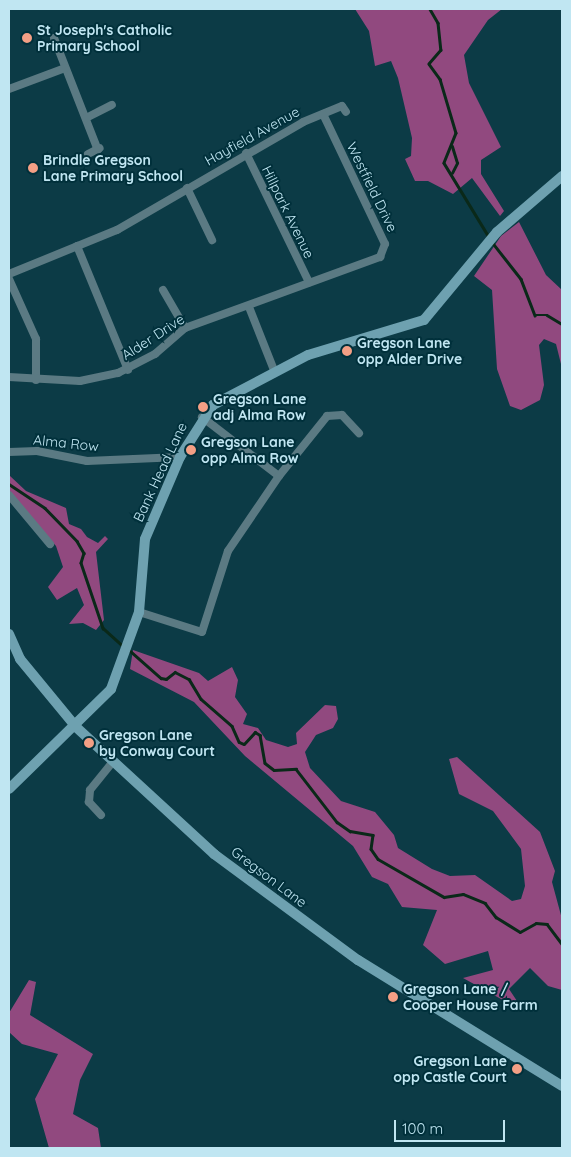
<!DOCTYPE html>
<html>
<head>
<meta charset="utf-8">
<style>
	body { margin:0 }
	#map { position:relative; width:571px; height:1157px; overflow:hidden; background:#0c3b46; font-family:Quicksand,sans-serif }
	div>[style] { position:absolute }
	[style*='--x'] { left:calc(var(--x)*1px); top:calc(var(--y)*1px); width:calc(var(--w)*1px); rotate:calc(var(--a)*1deg) }
	.forest>* { inset:0; background:#91497f }
	.stream>* { height:2.5px; margin:-1.25px; padding:0 1.25px; transform-origin:1.25px; border-radius:1.25px; background:#0a2919 }
	.street>* { height:8px; margin:-4px; padding:0 4px; transform-origin:4px; border-radius:4px; background:#5b7a83 }
	.secondary>* { height:10px; margin:-5px; padding:0 5px; transform-origin:5px; border-radius:5px; background:#6ea1b0 }
	.dots>* { width:14px; height:14px; translate:-50% -50%; box-sizing:border-box; border:2px solid #00303b; border-radius:50% }
	span { translate:-50% -50%; white-space:nowrap; text-align:center; line-height:1.15; -webkit-text-stroke:4px #00303b; paint-order:stroke }
	.poi-label { font-size:14px; color:#c0e6f2; font-weight:700 }
	.left { translate:0 -50%; text-align:left }
	.right { translate:-100% -50%; text-align:right }
	.street-label { font-size:14px; color:#c0e6f2 }
	.frame { position:absolute; inset:0; border:10px solid #c0e6f2; pointer-events:none }
	.scale { position:absolute; left:394px; top:1120px; width:111px; height:22px; box-sizing:border-box; border:2px solid #c0e6f2; border-top:0; padding-left:6px; font-size:15px; line-height:18px; white-space:nowrap; color:#c0e6f2; -webkit-text-stroke:4px #00303b; paint-order:stroke }
</style>
</head>
<body>
<div id="map">
	<div class="forest">
		<i style="clip-path:polygon(355px 9px,502px 9px,488px 20px,464px 55px,469px 83px,501px 147px,481px 160px,481px 174px,504px 211px,500px 216px,472px 178px,453px 194px,428px 181px,415px 181px,405px 159px,411px 156px,412px 138px,398px 78px,391px 61px,375px 66px,369px 31px)"></i>
		<i style="clip-path:polygon(519px 222px,546px 275px,562px 290px,562px 368px,556px 344px,544px 339px,539px 345px,544px 385px,540px 400px,521px 410px,510px 406px,497px 369px,492px 290px,474px 276px,501px 236px)"></i>
		<i style="clip-path:polygon(9px 475px,26px 491px,66px 508px,69px 524px,81px 529px,87px 537px,98px 543px,105px 536px,108px 539px,96px 552px,104px 620px,96px 630px,83px 623px,69px 624px,84px 605px,77px 588px,57px 600px,48px 587px,63px 567px,56px 546px,9px 491px)"></i>
		<i style="clip-path:polygon(133px 650px,199px 673px,208px 681px,232px 667px,238px 680px,235px 697px,247px 714px,243px 724px,258px 728px,266px 740px,288px 747px,297px 744px,296px 733px,325px 705px,336px 706px,338px 719px,333px 728px,316px 735px,305px 752px,310px 768px,341px 801px,375px 812px,394px 835px,398px 848px,432px 869px,450px 876px,475px 875px,512px 901px,521px 899px,525px 886px,521px 849px,493px 811px,459px 794px,449px 759px,457px 757px,540px 832px,555px 871px,552px 882px,562px 919px,562px 990px,548px 986px,530px 968px,509px 989px,519px 1004px,517px 1008px,463px 978px,493px 970px,488px 951px,445px 964px,423px 945px,437px 910px,402px 907px,388px 884px,372px 877px,353px 846px,245px 756px,194px 702px,130px 669px)"></i>
		<i style="clip-path:polygon(29px 980px,36px 982px,30px 1015px,93px 1054px,80px 1080px,73px 1114px,98px 1128px,101px 1148px,49px 1148px,35px 1099px,58px 1054px,22px 1044px,9px 1032px,9px 1013px)"></i>
	</div>
	<div class="stream">
		<i style="--x:430;--y:9;--w:16;--a:60"></i>
		<i style="--x:438;--y:23;--w:27;--a:84"></i>
		<i style="--x:441;--y:50;--w:18;--a:131"></i>
		<i style="--x:429;--y:64;--w:19;--a:54"></i>
		<i style="--x:440;--y:79;--w:56;--a:73.5"></i>
		<i style="--x:456;--y:133;--w:32;--a:112"></i>
		<i style="--x:444;--y:163;--w:87;--a:58.7"></i>
		<i style="--x:452;--y:173;--w:11;--a:-63"></i>
		<i style="--x:457;--y:163;--w:17;--a:-107"></i>
		<i style="--x:492;--y:242;--w:47;--a:51.9"></i>
		<i style="--x:521;--y:279;--w:39;--a:69"></i>
		<i style="--x:535;--y:315;--w:12;--a:0"></i>
		<i style="--x:547;--y:315;--w:17;--a:31"></i>
		<i style="--x:9;--y:484;--w:43;--a:33.7"></i>
		<i style="--x:45;--y:508;--w:46;--a:45.9"></i>
		<i style="--x:77;--y:541;--w:14;--a:60"></i>
		<i style="--x:84;--y:553;--w:10;--a:107"></i>
		<i style="--x:81;--y:563;--w:69;--a:71.3"></i>
		<i style="--x:103;--y:628;--w:27;--a:42"></i>
		<i style="--x:128;--y:649;--w:44;--a:41.3"></i>
		<i style="--x:161;--y:678;--w:5;--a:11"></i>
		<i style="--x:166;--y:679;--w:11;--a:-38"></i>
		<i style="--x:175;--y:672;--w:16;--a:27"></i>
		<i style="--x:189;--y:679;--w:23;--a:59"></i>
		<i style="--x:201;--y:699;--w:41;--a:41.1"></i>
		<i style="--x:232;--y:726;--w:17;--a:66"></i>
		<i style="--x:239;--y:742;--w:5;--a:22"></i>
		<i style="--x:244;--y:744;--w:16;--a:-47"></i>
		<i style="--x:255;--y:732;--w:6;--a:31"></i>
		<i style="--x:260;--y:735;--w:28;--a:80"></i>
		<i style="--x:265;--y:763;--w:11;--a:38"></i>
		<i style="--x:274;--y:770;--w:22;--a:-3"></i>
		<i style="--x:296;--y:769;--w:67;--a:52.3"></i>
		<i style="--x:337;--y:822;--w:16;--a:35"></i>
		<i style="--x:350;--y:831;--w:23;--a:10"></i>
		<i style="--x:373;--y:835;--w:14;--a:98"></i>
		<i style="--x:371;--y:849;--w:12;--a:55"></i>
		<i style="--x:378;--y:859;--w:76;--a:29.9"></i>
		<i style="--x:444;--y:897;--w:19;--a:-9"></i>
		<i style="--x:463;--y:894;--w:24;--a:22"></i>
		<i style="--x:485;--y:903;--w:18;--a:52"></i>
		<i style="--x:496;--y:917;--w:28;--a:32"></i>
		<i style="--x:520;--y:932;--w:18;--a:-29"></i>
		<i style="--x:536;--y:923;--w:11;--a:5"></i>
		<i style="--x:547;--y:924;--w:25;--a:53"></i>
	</div>
	<div class="street">
		<i style="--x:54;--y:38;--w:120;--a:68.6"></i>
		<i style="--x:9;--y:89;--w:60;--a:-20.6"></i>
		<i style="--x:86;--y:118;--w:29;--a:-27"></i>
		<i style="--x:246;--y:153;--w:144;--a:64"></i>
		<i style="--x:88;--y:154;--w:13;--a:-27"></i>
		<i style="--x:187;--y:188;--w:58;--a:64.3"></i>
		<i style="--x:77;--y:246;--w:134;--a:67.6"></i>
		<i style="--x:9;--y:274;--w:117;--a:-22.2"></i>
		<i style="--x:117;--y:230;--w:215;--a:-30.1"></i>
		<i style="--x:303;--y:122;--w:42;--a:-22.3"></i>
		<i style="--x:342;--y:106;--w:7;--a:56"></i>
		<i style="--x:9;--y:279;--w:66;--a:65.8"></i>
		<i style="--x:36;--y:339;--w:41;--a:90"></i>
		<i style="--x:163;--y:290;--w:44;--a:59.9"></i>
		<i style="--x:249;--y:307;--w:68;--a:68.4"></i>
		<i style="--x:9;--y:377;--w:71;--a:3.2"></i>
		<i style="--x:80;--y:381;--w:39;--a:-12"></i>
		<i style="--x:118;--y:373;--w:42;--a:-27.2"></i>
		<i style="--x:155;--y:354;--w:40;--a:-41"></i>
		<i style="--x:185;--y:328;--w:208;--a:-20"></i>
		<i style="--x:380;--y:257;--w:14;--a:-69"></i>
		<i style="--x:385;--y:244;--w:144;--a:-115.5"></i>
		<i style="--x:202;--y:417;--w:97;--a:37.5"></i>
		<i style="--x:9;--y:452;--w:28;--a:-2"></i>
		<i style="--x:37;--y:451;--w:51;--a:11.3"></i>
		<i style="--x:87;--y:461;--w:93;--a:-2.5"></i>
		<i style="--x:9;--y:495;--w:64;--a:50.1"></i>
		<i style="--x:139;--y:612;--w:66;--a:17.6"></i>
		<i style="--x:202;--y:632;--w:85;--a:-72.2"></i>
		<i style="--x:228;--y:551;--w:91;--a:-55.8"></i>
		<i style="--x:279;--y:476;--w:77;--a:-51.3"></i>
		<i style="--x:327;--y:416;--w:15;--a:-4"></i>
		<i style="--x:342;--y:415;--w:25;--a:47"></i>
		<i style="--x:101;--y:815;--w:18;--a:-133"></i>
		<i style="--x:89;--y:802;--w:12;--a:-85"></i>
		<i style="--x:90;--y:790;--w:36;--a:-51"></i>
	</div>
	<div class="secondary">
		<i style="--x:9;--y:634;--w:27;--a:66"></i>
		<i style="--x:20;--y:659;--w:88;--a:50.5"></i>
		<i style="--x:76;--y:727;--w:188;--a:42.6"></i>
		<i style="--x:214;--y:854;--w:179;--a:36.4"></i>
		<i style="--x:358;--y:960;--w:240;--a:31.7"></i>
		<i style="--x:9;--y:789;--w:143;--a:-44.4"></i>
		<i style="--x:111;--y:689;--w:82;--a:-70"></i>
		<i style="--x:139;--y:612;--w:73;--a:-85.3"></i>
		<i style="--x:145;--y:539;--w:89;--a:-66.9"></i>
		<i style="--x:180;--y:457;--w:62;--a:-57.6"></i>
		<i style="--x:213;--y:405;--w:107;--a:-27.8"></i>
		<i style="--x:308;--y:355;--w:121;--a:-16.8"></i>
		<i style="--x:424;--y:320;--w:114;--a:-50.3"></i>
		<i style="--x:497;--y:232;--w:86;--a:-40.7"></i>
	</div>
	<div class="dots">
		<i style="left:27px;top:38px;background:#f39f85"></i>
		<i style="left:33px;top:168px;background:#f39f85"></i>
		<i style="left:347px;top:351px;background:#f39f85"></i>
		<i style="left:203px;top:407px;background:#f39f85"></i>
		<i style="left:191px;top:450px;background:#f39f85"></i>
		<i style="left:89px;top:743px;background:#f39f85"></i>
		<i style="left:393px;top:997px;background:#f39f85"></i>
		<i style="left:517px;top:1069px;background:#f39f85"></i>
	</div>
	<div class="poi-label">
		<span class="left" style="left:37px;top:38px">St Joseph's Catholic<br>Primary School</span>
		<span class="left" style="left:43px;top:168px">Brindle Gregson<br>Lane Primary School</span>
		<span class="left" style="left:357px;top:351px">Gregson Lane<br>opp Alder Drive</span>
		<span class="left" style="left:213px;top:407px">Gregson Lane<br>adj Alma Row</span>
		<span class="left" style="left:201px;top:450px">Gregson Lane<br>opp Alma Row</span>
		<span class="left" style="left:99px;top:743px">Gregson Lane<br>by Conway Court</span>
		<span class="left" style="left:403px;top:997px">Gregson Lane /<br>Cooper House Farm</span>
		<span class="right" style="left:507px;top:1069px">Gregson Lane<br>opp Castle Court</span>
	</div>
	<div class="street-label">
		<span style="left:252px;top:136px;rotate:-29deg">Hayfield Avenue</span>
		<span style="left:372px;top:187px;rotate:64deg">Westfield Drive</span>
		<span style="left:288px;top:212px;rotate:64deg">Hillpark Avenue</span>
		<span style="left:153px;top:337px;rotate:-33deg">Alder Drive</span>
		<span style="left:66px;top:443px;rotate:6deg">Alma Row</span>
		<span style="left:160px;top:472px;rotate:-65deg">Bank Head Lane</span>
		<span style="left:269px;top:877px;rotate:37deg">Gregson Lane</span>
	</div>
	<div class="frame"></div>
	<div class="scale">100 m</div>
</div>
</body>
</html>
